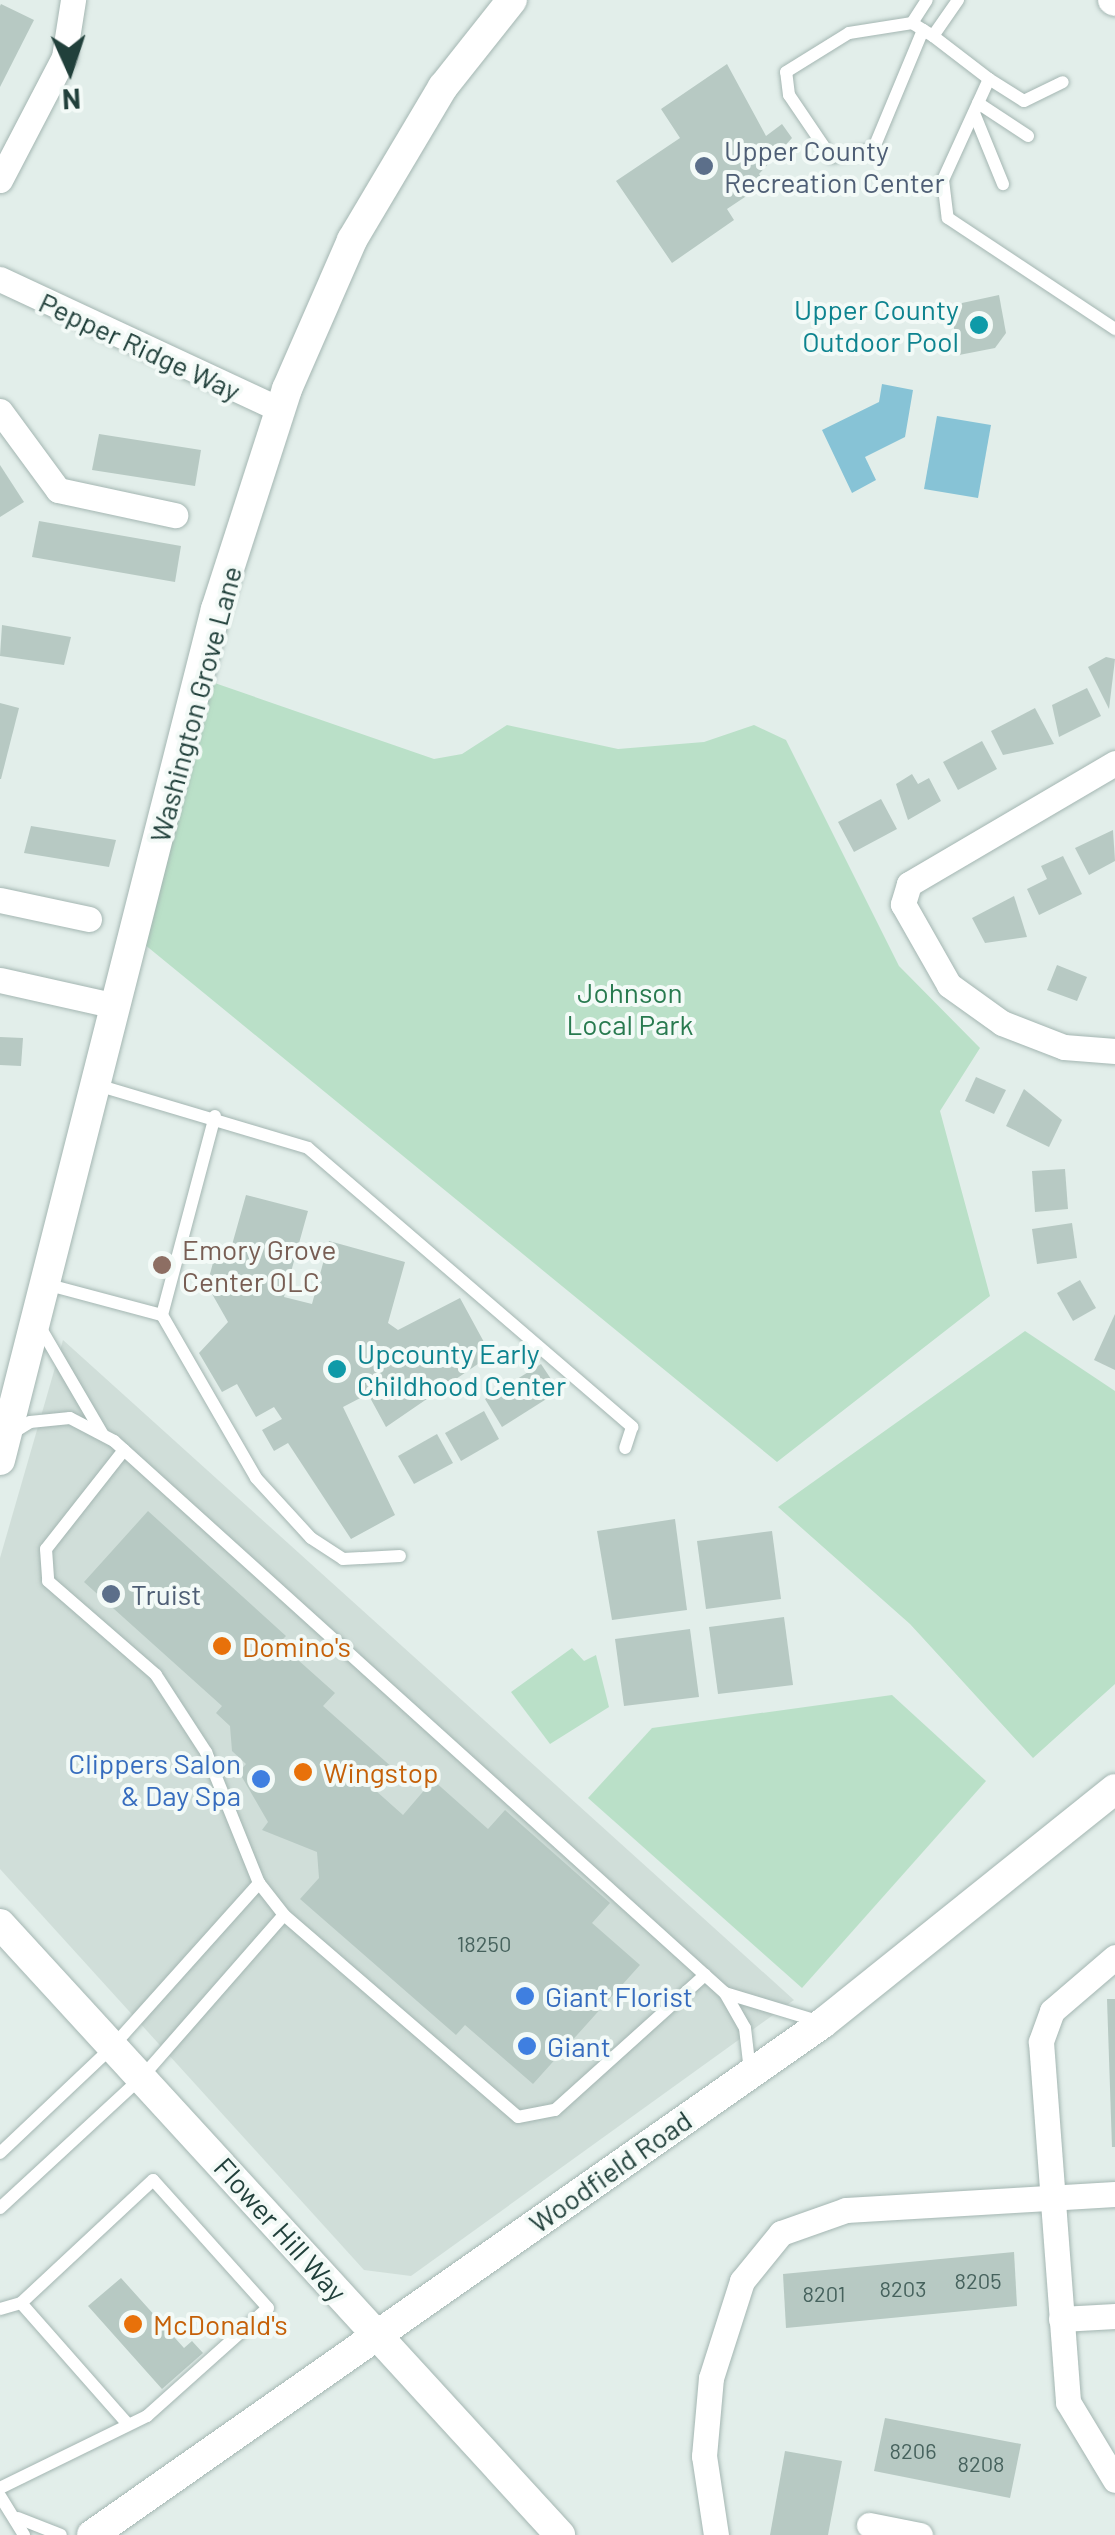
<!DOCTYPE html>
<html>
<head>
<meta charset="utf-8">
<style>
	body { margin:0 }
	#map { position:relative; width:1115px; height:2535px; overflow:hidden; background:#e2eeea; font-family:Barlow,sans-serif }
	div>[style] { position:absolute }
	[style*='--x'] { left:calc(var(--x)*1px); top:calc(var(--y)*1px); width:calc(var(--w)*1px); rotate:calc(var(--a)*1deg) }
	.built>* { inset:0; background:#d0ded9 }
	.green>* { inset:0; background:#bae0c8 }
	.water>* { inset:0; background:#87c3d6 }
	.building>* { inset:0; background:#b7c9c3 }
	.roads { filter:drop-shadow(0 0 2px #a4b6b2) drop-shadow(0 0 2px #a4b6b2) }
	.lane>* { height:12px; margin:-6px; padding:0 6px; transform-origin:6px; border-radius:6px; background:#fff }
	.street>* { height:25px; margin:-12.5px; padding:0 12.5px; transform-origin:12.5px; border-radius:12.5px; background:#fff }
	.secondary>* { height:30px; margin:-15px; padding:0 15px; transform-origin:15px; border-radius:15px; background:#fff }
	.dots>* { width:28px; height:28px; translate:-50% -50%; box-sizing:border-box; border:5px solid #f3faf7; border-radius:50% }
	span { translate:-50% -50%; white-space:nowrap; text-align:center; line-height:1.15; -webkit-text-stroke:8px #f3faf7; paint-order:stroke }
	.number-label { font-size:22px; color:#46625d }
	.number-label span { -webkit-text-stroke-width:0 }
	.service-label { font-size:28px; color:#4e5e75 }
	.left { translate:0 -50%; text-align:left }
	.culture-label { font-size:28px; color:#0d838f }
	.right { translate:-100% -50%; text-align:right }
	.street-label { font-size:28px; color:#21403b }
	.park-label { font-size:28px; color:#287a4f }
	.education-label { font-size:28px; color:#785e54 }
	.food-label { font-size:28px; color:#c56008 }
	.shop-label { font-size:28px; color:#366cbe }
	.north { position:absolute; left:20px; top:20px; width:100px; height:100px; -webkit-text-stroke:8px #f3faf7; paint-order:stroke; rotate:177deg; font-size:28px; font-weight:700; line-height:40px; text-align:center; color:#21403b }
	.north::after { content:''; display:block; margin:auto; width:35px; height:45px; background:#21403b; clip-path:polygon(50% 0,100% 100%,50% 72%,0 100%) }
</style>
</head>
<body>
<div id="map">
	<div class="built">
		<i style="clip-path:polygon(63px 1340px,794px 2000px,411px 2276px,364px 2270px,0 1869px,0 1558px)"></i>
	</div>
	<div class="green">
		<i style="clip-path:polygon(206px 680px,434px 759px,462px 754px,507px 725px,618px 749px,704px 742px,754px 725px,786px 740px,899px 966px,980px 1048px,940px 1111px,990px 1296px,777px 1462px,144px 944px)"></i>
		<i style="clip-path:polygon(1025px 1331px,1115px 1391px,1115px 1684px,1033px 1758px,910px 1624px,778px 1507px)"></i>
		<i style="clip-path:polygon(572px 1648px,584px 1661px,596px 1655px,609px 1707px,550px 1744px,511px 1692px)"></i>
		<i style="clip-path:polygon(892px 1695px,986px 1781px,802px 1988px,588px 1798px,652px 1728px)"></i>
	</div>
	<div class="water">
		<i style="clip-path:polygon(882px 384px,913px 390px,905px 437px,865px 457px,876px 480px,852px 493px,822px 430px,879px 402px)"></i>
		<i style="clip-path:polygon(937px 416px,991px 425px,978px 498px,924px 489px)"></i>
	</div>
	<div class="building">
		<i style="clip-path:polygon(1px 4px,34px 20px,0 87px,0 6px)"></i>
		<i style="clip-path:polygon(727px 64px,766px 136px,782px 124px,792px 138px,759px 174px,766px 183px,727px 209px,734px 220px,672px 263px,616px 181px,680px 138px,661px 109px)"></i>
		<i style="clip-path:polygon(999px 295px,1006px 333px,995px 348px,959px 355px,952px 317px,962px 303px)"></i>
		<i style="clip-path:polygon(99px 434px,201px 450px,195px 486px,92px 470px)"></i>
		<i style="clip-path:polygon(0 465px,24px 502px,0 517px)"></i>
		<i style="clip-path:polygon(39px 521px,181px 546px,175px 582px,32px 557px)"></i>
		<i style="clip-path:polygon(2px 625px,71px 637px,64px 665px,0 656px)"></i>
		<i style="clip-path:polygon(1106px 657px,1115px 659px,1109px 709px,1088px 667px)"></i>
		<i style="clip-path:polygon(1087px 688px,1101px 716px,1059px 737px,1052px 705px)"></i>
		<i style="clip-path:polygon(0 703px,19px 708px,1px 779px,0 779px)"></i>
		<i style="clip-path:polygon(1035px 708px,1054px 744px,1003px 755px,991px 731px)"></i>
		<i style="clip-path:polygon(982px 741px,997px 769px,958px 790px,943px 762px)"></i>
		<i style="clip-path:polygon(912px 774px,918px 784px,929px 778px,941px 801px,908px 820px,896px 784px)"></i>
		<i style="clip-path:polygon(881px 799px,897px 829px,854px 852px,838px 822px)"></i>
		<i style="clip-path:polygon(31px 826px,116px 840px,109px 867px,24px 853px)"></i>
		<i style="clip-path:polygon(1113px 830px,1115px 861px,1089px 875px,1075px 848px)"></i>
		<i style="clip-path:polygon(1063px 856px,1082px 894px,1039px 915px,1027px 889px,1047px 879px,1041px 866px)"></i>
		<i style="clip-path:polygon(1014px 896px,1027px 937px,985px 943px,972px 918px)"></i>
		<i style="clip-path:polygon(1057px 965px,1087px 977px,1077px 1001px,1047px 990px)"></i>
		<i style="clip-path:polygon(0 1037px,23px 1038px,21px 1066px,0 1065px)"></i>
		<i style="clip-path:polygon(976px 1077px,1006px 1090px,994px 1114px,965px 1101px)"></i>
		<i style="clip-path:polygon(1024px 1089px,1062px 1120px,1049px 1147px,1006px 1126px)"></i>
		<i style="clip-path:polygon(1065px 1169px,1068px 1209px,1035px 1212px,1032px 1171px)"></i>
		<i style="clip-path:polygon(246px 1195px,308px 1211px,284px 1297px,312px 1304px,329px 1241px,405px 1262px,388px 1323px,398px 1330px,460px 1298px,491px 1355px,386px 1427px,368px 1394px,343px 1407px,395px 1515px,351px 1539px,288px 1443px,274px 1451px,262px 1430px,282px 1419px,274px 1407px,256px 1417px,237px 1384px,222px 1392px,199px 1353px,228px 1322px,207px 1285px,217px 1248px,230px 1252px)"></i>
		<i style="clip-path:polygon(1072px 1223px,1077px 1258px,1037px 1264px,1032px 1229px)"></i>
		<i style="clip-path:polygon(1080px 1280px,1096px 1308px,1073px 1321px,1057px 1293px)"></i>
		<i style="clip-path:polygon(1115px 1314px,1115px 1370px,1094px 1360px)"></i>
		<i style="clip-path:polygon(541px 1364px,559px 1391px,502px 1427px,485px 1399px)"></i>
		<i style="clip-path:polygon(484px 1411px,499px 1439px,461px 1461px,445px 1433px)"></i>
		<i style="clip-path:polygon(437px 1434px,453px 1463px,414px 1484px,398px 1456px)"></i>
		<i style="clip-path:polygon(148px 1511px,286px 1636px,279px 1643px,335px 1693px,323px 1706px,394px 1769px,375px 1790px,403px 1815px,433px 1780px,488px 1829px,505px 1810px,610px 1903px,592px 1923px,640px 1965px,533px 2084px,465px 2025px,456px 2035px,300px 1899px,319px 1878px,317px 1852px,262px 1830px,268px 1822px,239px 1772px,246px 1764px,232px 1751px,230px 1726px,216px 1713px,222px 1706px,84px 1582px)"></i>
		<i style="clip-path:polygon(675px 1519px,687px 1610px,612px 1620px,597px 1531px)"></i>
		<i style="clip-path:polygon(772px 1531px,781px 1599px,706px 1609px,697px 1541px)"></i>
		<i style="clip-path:polygon(784px 1617px,793px 1685px,718px 1694px,709px 1627px)"></i>
		<i style="clip-path:polygon(690px 1629px,699px 1697px,624px 1706px,615px 1639px)"></i>
		<i style="clip-path:polygon(1107px 1999px,1115px 1999px,1115px 2147px,1112px 2147px)"></i>
		<i style="clip-path:polygon(1014px 2252px,1017px 2306px,786px 2328px,783px 2274px)"></i>
		<i style="clip-path:polygon(121px 2278px,184px 2348px,192px 2341px,203px 2353px,162px 2389px,88px 2306px)"></i>
		<i style="clip-path:polygon(885px 2418px,1021px 2444px,1010px 2498px,874px 2471px)"></i>
		<i style="clip-path:polygon(785px 2451px,842px 2461px,828px 2535px,770px 2535px)"></i>
	</div>
	<div class="roads">
		<div class="lane">
			<i style="--x:912;--y:23;--w:27;--a:-57"></i>
			<i style="--x:923;--y:30;--w:130;--a:112.6"></i>
			<i style="--x:873;--y:150;--w:43;--a:170.5"></i>
			<i style="--x:831;--y:157;--w:75;--a:-124.1"></i>
			<i style="--x:789;--y:95;--w:23;--a:-97"></i>
			<i style="--x:786;--y:72;--w:74;--a:-31.8"></i>
			<i style="--x:849;--y:33;--w:64;--a:-9"></i>
			<i style="--x:912;--y:23;--w:13;--a:32"></i>
			<i style="--x:923;--y:30;--w:12;--a:31"></i>
			<i style="--x:933;--y:36;--w:71;--a:37.5"></i>
			<i style="--x:989;--y:79;--w:111;--a:114.5"></i>
			<i style="--x:943;--y:180;--w:38;--a:83"></i>
			<i style="--x:948;--y:218;--w:201;--a:33.6"></i>
			<i style="--x:933;--y:36;--w:44;--a:-55.2"></i>
			<i style="--x:989;--y:79;--w:41;--a:32.2"></i>
			<i style="--x:1024;--y:101;--w:43;--a:-26"></i>
			<i style="--x:978;--y:103;--w:60;--a:33.4"></i>
			<i style="--x:974;--y:113;--w:77;--a:67.8"></i>
			<i style="--x:97;--y:1085;--w:220;--a:16.6"></i>
			<i style="--x:308;--y:1148;--w:428;--a:40.7"></i>
			<i style="--x:632;--y:1427;--w:22;--a:108"></i>
			<i style="--x:49;--y:1285;--w:117;--a:14.9"></i>
			<i style="--x:162;--y:1315;--w:206;--a:-75.1"></i>
			<i style="--x:162;--y:1315;--w:188;--a:60"></i>
			<i style="--x:256;--y:1478;--w:81;--a:47.5"></i>
			<i style="--x:311;--y:1538;--w:38;--a:33"></i>
			<i style="--x:343;--y:1559;--w:57;--a:-3"></i>
			<i style="--x:40;--y:1327;--w:123;--a:59.7"></i>
			<i style="--x:11;--y:1434;--w:22;--a:-32"></i>
			<i style="--x:30;--y:1422;--w:40;--a:-5.7"></i>
			<i style="--x:70;--y:1418;--w:50;--a:27.6"></i>
			<i style="--x:114;--y:1441;--w:823;--a:42.1"></i>
			<i style="--x:725;--y:1993;--w:40;--a:60.3"></i>
			<i style="--x:745;--y:2028;--w:43;--a:83.4"></i>
			<i style="--x:124;--y:1450;--w:126;--a:128.2"></i>
			<i style="--x:46;--y:1549;--w:32;--a:86"></i>
			<i style="--x:48;--y:1581;--w:143;--a:41"></i>
			<i style="--x:156;--y:1675;--w:92;--a:57"></i>
			<i style="--x:206;--y:1752;--w:141;--a:68"></i>
			<i style="--x:259;--y:1883;--w:41;--a:52"></i>
			<i style="--x:284;--y:1915;--w:309;--a:40.8"></i>
			<i style="--x:518;--y:2117;--w:38;--a:-11"></i>
			<i style="--x:555;--y:2110;--w:202;--a:-42"></i>
			<i style="--x:725;--y:1993;--w:100;--a:16.8"></i>
			<i style="--x:0;--y:2153;--w:156;--a:-43.4"></i>
			<i style="--x:113;--y:2046;--w:219;--a:-48.1"></i>
			<i style="--x:0;--y:2208;--w:193;--a:-42.7"></i>
			<i style="--x:142;--y:2077;--w:215;--a:-48.8"></i>
			<i style="--x:0;--y:2309;--w:22;--a:-16"></i>
			<i style="--x:0;--y:2488;--w:164;--a:-26.1"></i>
			<i style="--x:147;--y:2416;--w:162;--a:-41.8"></i>
			<i style="--x:268;--y:2308;--w:172;--a:-131.9"></i>
			<i style="--x:153;--y:2180;--w:180;--a:137"></i>
			<i style="--x:21;--y:2303;--w:159;--a:48.6"></i>
			<i style="--x:0;--y:2496;--w:46;--a:58.4"></i>
			<i style="--x:18;--y:2518;--w:46;--a:21.6"></i>
		</div>
		<div class="street">
			<i style="--x:0;--y:180;--w:139;--a:-62.5"></i>
			<i style="--x:64;--y:57;--w:58;--a:-81"></i>
			<i style="--x:0;--y:279;--w:310;--a:25"></i>
			<i style="--x:0;--y:411;--w:98;--a:53.7"></i>
			<i style="--x:58;--y:490;--w:120;--a:12.1"></i>
			<i style="--x:1115;--y:763;--w:239;--a:149.6"></i>
			<i style="--x:909;--y:884;--w:21;--a:107"></i>
			<i style="--x:903;--y:904;--w:93;--a:60.4"></i>
			<i style="--x:949;--y:985;--w:65;--a:35.6"></i>
			<i style="--x:1002;--y:1023;--w:66;--a:21.2"></i>
			<i style="--x:1064;--y:1047;--w:51;--a:4.5"></i>
			<i style="--x:0;--y:900;--w:91;--a:12.1"></i>
			<i style="--x:0;--y:980;--w:119;--a:12.6"></i>
			<i style="--x:1115;--y:1957;--w:83;--a:139.4"></i>
			<i style="--x:1052;--y:2011;--w:33;--a:110"></i>
			<i style="--x:1041;--y:2042;--w:361;--a:85.7"></i>
			<i style="--x:1068;--y:2402;--w:91;--a:58.9"></i>
			<i style="--x:1061;--y:2319;--w:54;--a:-3.2"></i>
			<i style="--x:869;--y:2525;--w:52;--a:11.1"></i>
			<i style="--x:716;--y:2535;--w:80;--a:-98.6"></i>
			<i style="--x:704;--y:2456;--w:78;--a:-84.9"></i>
			<i style="--x:711;--y:2378;--w:102;--a:-72.3"></i>
			<i style="--x:742;--y:2281;--w:62;--a:-50.9"></i>
			<i style="--x:781;--y:2233;--w:69;--a:-19.5"></i>
			<i style="--x:846;--y:2210;--w:269;--a:-3.4"></i>
		</div>
		<div class="secondary">
			<i style="--x:1113;--y:0;--w:2;--a:27"></i>
			<i style="--x:0;--y:1460;--w:878;--a:-75.76"></i>
			<i style="--x:216;--y:609;--w:231;--a:-72.1"></i>
			<i style="--x:287;--y:389;--w:163;--a:-66.4"></i>
			<i style="--x:352;--y:240;--w:178;--a:-59.3"></i>
			<i style="--x:443;--y:87;--w:111;--a:-51.6"></i>
			<i style="--x:0;--y:1924;--w:829;--a:47.49"></i>
			<i style="--x:92;--y:2535;--w:892;--a:-35.01"></i>
			<i style="--x:823;--y:2023;--w:374;--a:-38.7"></i>
		</div>
	</div>
	<div class="dots">
		<i style="left:704px;top:166px;background:#5c6f8a"></i>
		<i style="left:979px;top:325px;background:#0f9aa8"></i>
		<i style="left:162px;top:1265px;background:#8d6e63"></i>
		<i style="left:337px;top:1369px;background:#0f9aa8"></i>
		<i style="left:111px;top:1594px;background:#5c6f8a"></i>
		<i style="left:222px;top:1646px;background:#e8710a"></i>
		<i style="left:303px;top:1772px;background:#e8710a"></i>
		<i style="left:261px;top:1779px;background:#3f7fe0"></i>
		<i style="left:525px;top:1996px;background:#3f7fe0"></i>
		<i style="left:527px;top:2046px;background:#3f7fe0"></i>
		<i style="left:133px;top:2324px;background:#e8710a"></i>
	</div>
	<div class="number-label">
		<span style="left:484px;top:1944px">18250</span>
		<span style="left:978px;top:2281px">8205</span>
		<span style="left:903px;top:2289px">8203</span>
		<span style="left:824px;top:2294px">8201</span>
		<span style="left:913px;top:2451px">8206</span>
		<span style="left:981px;top:2464px">8208</span>
	</div>
	<div class="service-label">
		<span class="left" style="left:724px;top:166px">Upper County<br>Recreation Center</span>
		<span class="left" style="left:131px;top:1594px">Truist</span>
	</div>
	<div class="culture-label">
		<span class="right" style="left:959px;top:325px">Upper County<br>Outdoor Pool</span>
		<span class="left" style="left:357px;top:1369px">Upcounty Early<br>Childhood Center</span>
	</div>
	<div class="street-label">
		<span style="left:140px;top:346px;rotate:25deg">Pepper Ridge Way</span>
		<span style="left:195px;top:704px;rotate:-75deg">Washington Grove Lane</span>
		<span style="left:610px;top:2171px;rotate:-35deg">Woodfield Road</span>
		<span style="left:281px;top:2229px;rotate:48deg">Flower Hill Way</span>
	</div>
	<div class="park-label">
		<span style="left:630px;top:1008px">Johnson<br>Local Park</span>
	</div>
	<div class="education-label">
		<span class="left" style="left:182px;top:1265px">Emory Grove<br>Center OLC</span>
	</div>
	<div class="food-label">
		<span class="left" style="left:242px;top:1646px">Domino's</span>
		<span class="left" style="left:323px;top:1772px">Wingstop</span>
		<span class="left" style="left:153px;top:2324px">McDonald's</span>
	</div>
	<div class="shop-label">
		<span class="right" style="left:241px;top:1779px">Clippers Salon<br>&amp; Day Spa</span>
		<span class="left" style="left:545px;top:1996px">Giant Florist</span>
		<span class="left" style="left:547px;top:2046px">Giant</span>
	</div>
	<div class="north">N</div>
</div>
</body>
</html>
